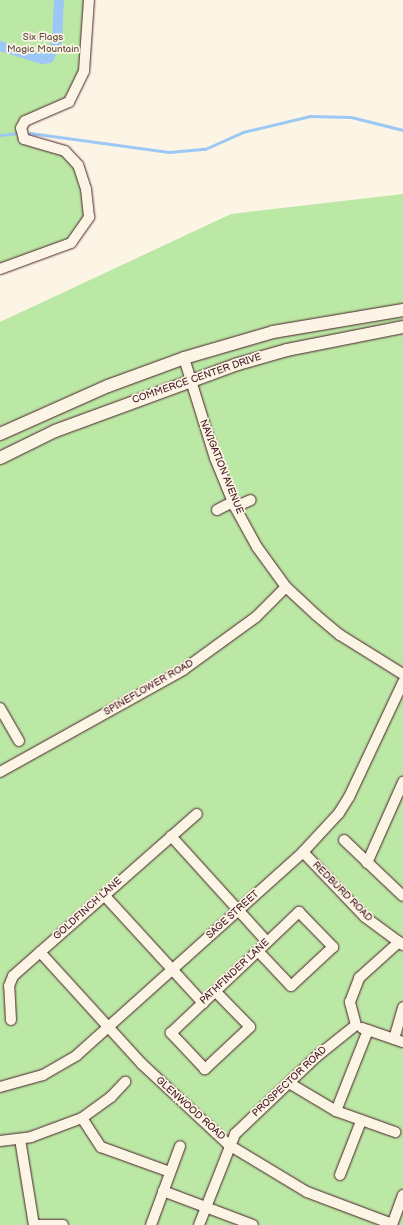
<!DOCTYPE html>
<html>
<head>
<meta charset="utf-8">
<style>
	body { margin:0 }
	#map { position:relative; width:403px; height:1225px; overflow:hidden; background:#fcf5e5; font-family:"Balsamiq Sans",sans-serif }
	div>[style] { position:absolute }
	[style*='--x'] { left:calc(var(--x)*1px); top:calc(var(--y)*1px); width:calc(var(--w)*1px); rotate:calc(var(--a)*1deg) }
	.green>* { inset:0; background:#bce8a5 }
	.stream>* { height:3px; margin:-1.5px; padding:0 1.5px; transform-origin:1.5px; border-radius:1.5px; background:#9cc8f5 }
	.canal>* { height:10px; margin:-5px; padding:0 5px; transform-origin:5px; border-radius:5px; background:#9cc8f5 }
	.roads { filter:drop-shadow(0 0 1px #4a1f2b) drop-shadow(0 0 1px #4a1f2b) }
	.minor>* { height:10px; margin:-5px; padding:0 5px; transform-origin:5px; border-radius:5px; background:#fcf5e5 }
	.major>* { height:12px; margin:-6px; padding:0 6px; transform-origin:6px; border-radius:6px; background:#fcf5e5 }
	span { translate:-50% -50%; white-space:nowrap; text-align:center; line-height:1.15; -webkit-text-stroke:3.5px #fcf5e5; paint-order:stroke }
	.park-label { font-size:10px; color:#66514a }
	.street-label { font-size:10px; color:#4a1f2b }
</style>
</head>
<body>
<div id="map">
	<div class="green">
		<i style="clip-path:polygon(0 0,90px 0,84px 71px,69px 102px,25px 121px,24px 138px,52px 148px,78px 165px,89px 217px,71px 243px,0 266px)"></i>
		<i style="clip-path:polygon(403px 194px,403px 1225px,0 1225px,0 322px,231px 214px)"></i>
	</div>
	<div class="stream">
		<i style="--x:30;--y:133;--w:140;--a:7.8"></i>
		<i style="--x:169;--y:152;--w:36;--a:-5"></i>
		<i style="--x:205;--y:149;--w:42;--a:-24.1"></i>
		<i style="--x:243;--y:132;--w:69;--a:-13.4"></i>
		<i style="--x:310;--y:116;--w:41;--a:1.4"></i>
		<i style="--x:351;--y:117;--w:54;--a:14"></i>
		<i style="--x:0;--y:135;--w:18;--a:-6"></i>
	</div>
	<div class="canal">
		<i style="--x:0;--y:46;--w:44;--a:17.2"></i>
		<i style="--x:42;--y:59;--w:7;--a:-8"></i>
		<i style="--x:49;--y:58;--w:19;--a:-65"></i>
		<i style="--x:57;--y:41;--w:41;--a:-87.2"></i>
	</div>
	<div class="roads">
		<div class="minor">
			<i style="--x:0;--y:269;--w:76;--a:-20.1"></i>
			<i style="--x:71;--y:243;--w:32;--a:-55"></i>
			<i style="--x:89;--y:217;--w:28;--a:-96"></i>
			<i style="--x:86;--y:189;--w:25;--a:-108"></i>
			<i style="--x:78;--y:165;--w:19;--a:-133"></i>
			<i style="--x:65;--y:151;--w:43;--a:-163.7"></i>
			<i style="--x:24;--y:139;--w:11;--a:-105"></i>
			<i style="--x:21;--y:128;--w:8;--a:-60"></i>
			<i style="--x:25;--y:121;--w:48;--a:-23.4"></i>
			<i style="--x:69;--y:102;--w:34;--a:-64"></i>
			<i style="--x:84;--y:71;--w:71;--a:-86"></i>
			<i style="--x:184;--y:358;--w:105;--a:72.8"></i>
			<i style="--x:215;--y:458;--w:53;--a:67.8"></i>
			<i style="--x:235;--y:507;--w:46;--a:61.2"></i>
			<i style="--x:257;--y:547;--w:49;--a:54.1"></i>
			<i style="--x:286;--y:587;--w:41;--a:43"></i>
			<i style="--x:316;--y:615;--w:31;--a:40"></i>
			<i style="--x:340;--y:635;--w:74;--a:31.8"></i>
			<i style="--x:235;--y:507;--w:17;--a:-24"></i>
			<i style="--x:217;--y:510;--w:18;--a:-27"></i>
			<i style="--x:0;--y:708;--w:38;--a:60"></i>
			<i style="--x:0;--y:772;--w:210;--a:-29.1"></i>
			<i style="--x:183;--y:670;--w:90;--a:-36"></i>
			<i style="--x:256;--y:617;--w:42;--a:-45"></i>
			<i style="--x:171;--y:836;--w:143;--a:47.8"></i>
			<i style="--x:344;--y:840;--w:81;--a:43.5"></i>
			<i style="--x:303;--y:852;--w:90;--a:46.4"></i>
			<i style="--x:365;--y:917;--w:47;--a:36.4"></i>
			<i style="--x:367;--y:863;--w:89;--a:-66"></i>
			<i style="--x:104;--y:895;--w:147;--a:47.5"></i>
			<i style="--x:40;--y:952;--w:151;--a:47.7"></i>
			<i style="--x:142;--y:1064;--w:119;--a:43"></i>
			<i style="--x:229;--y:1145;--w:91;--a:31.1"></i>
			<i style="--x:307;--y:1192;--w:91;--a:20.6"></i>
			<i style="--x:215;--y:991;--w:50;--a:45.8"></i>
			<i style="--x:250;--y:1027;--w:62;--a:137"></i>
			<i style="--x:205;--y:1069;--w:50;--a:-133.4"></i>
			<i style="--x:171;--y:1033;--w:120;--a:-43.3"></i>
			<i style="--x:258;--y:951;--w:57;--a:-43.6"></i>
			<i style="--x:299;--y:912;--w:49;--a:45.8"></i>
			<i style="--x:333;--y:947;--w:57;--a:137.1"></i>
			<i style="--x:291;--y:986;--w:48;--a:-133.3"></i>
			<i style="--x:11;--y:1020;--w:34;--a:-93"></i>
			<i style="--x:9;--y:986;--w:11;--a:-68"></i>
			<i style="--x:13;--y:976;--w:245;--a:-41.4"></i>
			<i style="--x:356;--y:1025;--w:24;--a:-105"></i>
			<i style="--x:350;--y:1002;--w:26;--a:-69"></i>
			<i style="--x:359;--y:978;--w:54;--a:-42"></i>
			<i style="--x:362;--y:1028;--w:43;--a:18.9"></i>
			<i style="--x:394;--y:1039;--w:33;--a:-74"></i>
			<i style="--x:289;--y:1083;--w:55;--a:30.8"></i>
			<i style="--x:336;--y:1111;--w:63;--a:19.6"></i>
			<i style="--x:0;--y:1087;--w:45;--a:-15.6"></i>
			<i style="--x:43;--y:1075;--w:39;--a:-30"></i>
			<i style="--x:77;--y:1055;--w:304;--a:-41.9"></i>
			<i style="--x:303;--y:852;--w:53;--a:-47.3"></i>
			<i style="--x:339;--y:813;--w:19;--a:-58"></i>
			<i style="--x:349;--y:797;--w:127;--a:-64.8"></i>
			<i style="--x:336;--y:1111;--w:87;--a:-68.4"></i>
			<i style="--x:82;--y:1118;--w:35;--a:57"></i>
			<i style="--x:101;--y:1147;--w:73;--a:19.9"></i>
			<i style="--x:20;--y:1139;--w:87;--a:80.8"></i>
			<i style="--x:0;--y:1141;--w:31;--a:-7"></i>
			<i style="--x:31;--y:1137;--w:54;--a:-20.4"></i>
			<i style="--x:82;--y:1118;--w:36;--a:-36"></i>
			<i style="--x:111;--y:1097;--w:21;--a:-47"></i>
			<i style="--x:340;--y:1175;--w:58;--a:-68.7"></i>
			<i style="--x:163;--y:1191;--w:96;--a:20.7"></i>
			<i style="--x:34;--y:1225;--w:29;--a:0"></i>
			<i style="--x:151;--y:1225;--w:84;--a:-69.8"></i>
			<i style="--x:199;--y:1225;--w:98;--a:-68.4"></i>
			<i style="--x:235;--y:1134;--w:112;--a:-43.5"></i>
			<i style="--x:316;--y:1057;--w:51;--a:-38.7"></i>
			<i style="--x:392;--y:1225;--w:32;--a:-70"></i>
		</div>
		<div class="major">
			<i style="--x:0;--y:434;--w:118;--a:-24"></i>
			<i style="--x:108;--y:386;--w:81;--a:-20.2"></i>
			<i style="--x:184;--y:358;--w:93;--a:-16.3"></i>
			<i style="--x:273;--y:332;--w:132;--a:-9.6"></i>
			<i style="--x:0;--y:458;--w:61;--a:-26.1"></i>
			<i style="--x:55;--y:431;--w:195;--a:-20.1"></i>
			<i style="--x:238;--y:364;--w:51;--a:-15.9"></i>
			<i style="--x:287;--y:350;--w:118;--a:-11.2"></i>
		</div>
	</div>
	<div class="park-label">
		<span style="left:43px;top:43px">Six Flags<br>Magic Mountain</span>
	</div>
	<div class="street-label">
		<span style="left:197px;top:379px;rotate:-19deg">COMMERCE CENTER DRIVE</span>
		<span style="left:221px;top:467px;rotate:68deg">NAVIGATION AVENUE</span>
		<span style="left:149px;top:688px;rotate:-30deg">SPINEFLOWER ROAD</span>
		<span style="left:342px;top:892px;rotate:45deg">REDBURD ROAD</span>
		<span style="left:88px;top:909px;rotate:-42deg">GOLDFINCH LANE</span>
		<span style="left:233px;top:915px;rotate:-42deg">SAGE STREET</span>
		<span style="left:235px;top:972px;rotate:-43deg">PATHFINDER LANE</span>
		<span style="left:290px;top:1082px;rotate:-43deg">PROSPECTOR ROAD</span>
		<span style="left:190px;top:1109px;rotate:42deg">GLENWOOD ROAD</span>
	</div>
</div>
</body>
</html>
